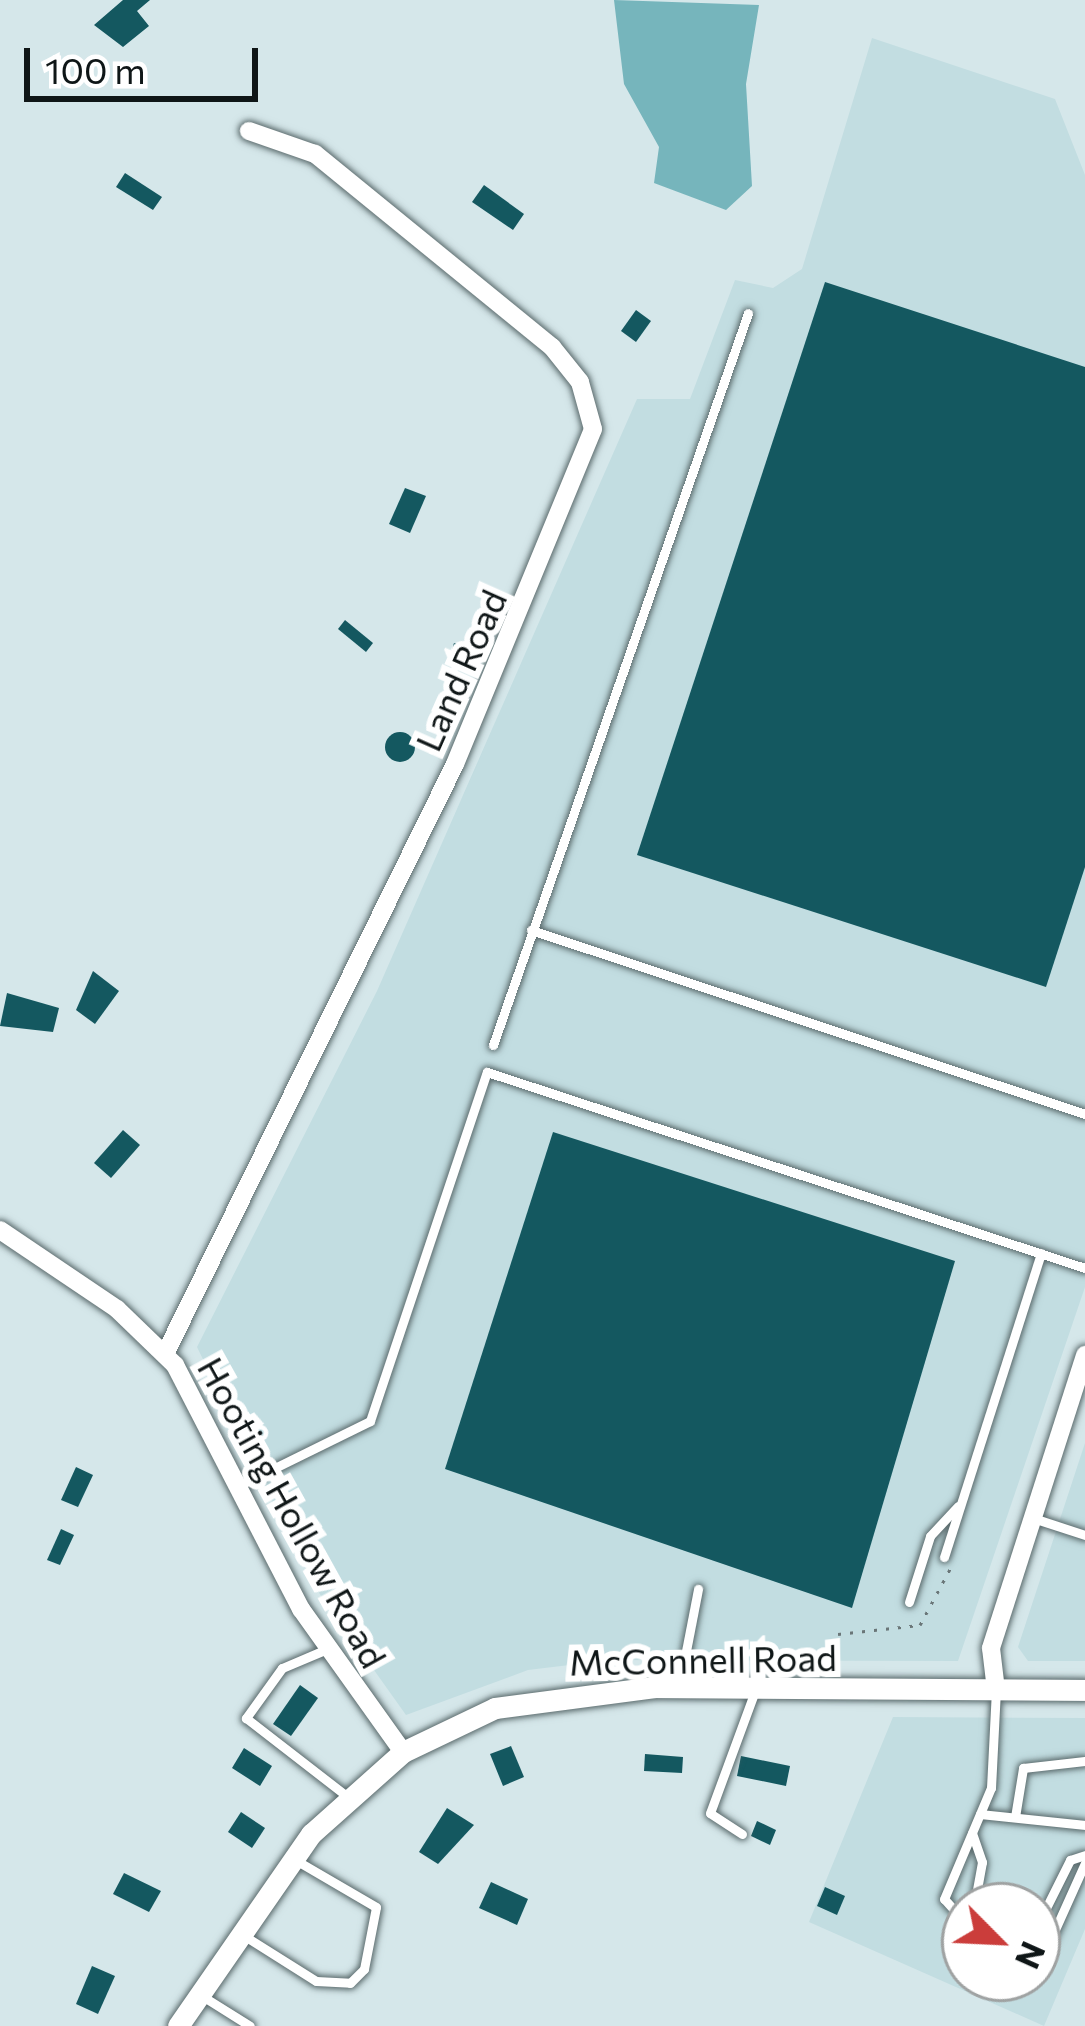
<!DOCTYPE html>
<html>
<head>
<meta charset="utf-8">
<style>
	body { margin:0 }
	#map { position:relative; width:1085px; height:2026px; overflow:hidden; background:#d5e7ea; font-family:Commissioner,sans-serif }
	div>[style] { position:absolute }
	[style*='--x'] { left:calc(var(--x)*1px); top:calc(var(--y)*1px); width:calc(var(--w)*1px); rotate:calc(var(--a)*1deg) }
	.built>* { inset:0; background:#c2dde1 }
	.water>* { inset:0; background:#76b5bc }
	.building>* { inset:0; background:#145860 }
	.round { border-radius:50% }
	.path>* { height:3px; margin-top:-1.5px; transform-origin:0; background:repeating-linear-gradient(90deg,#6a7678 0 3px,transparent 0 12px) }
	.roads { filter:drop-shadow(0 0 3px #5a6a6c) drop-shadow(0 0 3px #5a6a6c) }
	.service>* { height:9px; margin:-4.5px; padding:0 4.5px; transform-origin:4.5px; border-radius:4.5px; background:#fff }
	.minor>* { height:18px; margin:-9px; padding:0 9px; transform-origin:9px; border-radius:9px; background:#fff }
	.tertiary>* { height:21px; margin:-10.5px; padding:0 10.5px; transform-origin:10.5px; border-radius:10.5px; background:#fff }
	span { translate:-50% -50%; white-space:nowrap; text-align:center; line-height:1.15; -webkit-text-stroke:12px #fff; paint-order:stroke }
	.street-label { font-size:36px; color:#0f1617 }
	.north { position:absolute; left:941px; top:1882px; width:120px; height:120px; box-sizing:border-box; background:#fff; border:3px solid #9fa2a2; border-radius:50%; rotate:114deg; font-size:33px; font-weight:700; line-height:48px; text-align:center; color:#0f1617 }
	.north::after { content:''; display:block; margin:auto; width:42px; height:54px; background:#cb3d3b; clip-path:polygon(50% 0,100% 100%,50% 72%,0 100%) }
	.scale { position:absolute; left:24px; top:48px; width:234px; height:54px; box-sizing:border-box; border:6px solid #0f1617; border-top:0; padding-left:15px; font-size:36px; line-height:42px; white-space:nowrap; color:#0f1617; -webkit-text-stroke:9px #fff; paint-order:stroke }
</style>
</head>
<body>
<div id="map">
	<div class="built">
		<i style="clip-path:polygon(872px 38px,1055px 99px,1085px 175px,1085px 1287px,958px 1661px,611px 1660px,528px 1670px,406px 1715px,312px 1583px,197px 1347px,377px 991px,637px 399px,690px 399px,735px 280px,773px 288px,802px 269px)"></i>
		<i style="clip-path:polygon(1085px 1443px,1085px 1661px,1028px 1661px,1018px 1647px)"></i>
		<i style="clip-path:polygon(evenodd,893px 1717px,1085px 1718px,1085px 1929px,1044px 2026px,809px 1922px,893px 1717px,965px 1906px,1037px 1906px,1037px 1978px,965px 1978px,965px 1906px)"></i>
	</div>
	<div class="water">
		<i style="clip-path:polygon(614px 0,759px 5px,746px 84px,752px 186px,726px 210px,654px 183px,659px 147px,624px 84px)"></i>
	</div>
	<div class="building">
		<i style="clip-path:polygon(123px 0,150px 0,137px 11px,149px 26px,123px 47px,94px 25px)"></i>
		<i style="clip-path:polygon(125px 173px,162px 197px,153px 210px,116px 187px)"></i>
		<i style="clip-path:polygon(484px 185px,524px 214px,513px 230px,472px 202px)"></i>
		<i style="clip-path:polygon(825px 282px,1085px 367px,1085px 867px,1046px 987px,637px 855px)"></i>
		<i style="clip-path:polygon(636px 310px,651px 321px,636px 342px,621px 331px)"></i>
		<i style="clip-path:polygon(405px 488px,426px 496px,410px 533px,389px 524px)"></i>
		<i style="clip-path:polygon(345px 620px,373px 643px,366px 652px,338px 629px)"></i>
		<i style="clip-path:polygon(454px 643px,469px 647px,465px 663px,449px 659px)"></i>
		<i class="round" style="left:385px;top:732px;width:30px;height:30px"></i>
		<i style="clip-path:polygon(93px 971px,119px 991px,95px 1024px,76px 1010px)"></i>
		<i style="clip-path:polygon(7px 993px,59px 1008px,53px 1032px,0 1026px)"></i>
		<i style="clip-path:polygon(123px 1130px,140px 1145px,111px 1178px,94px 1163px)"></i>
		<i style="clip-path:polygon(553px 1132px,955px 1261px,852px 1608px,445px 1469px)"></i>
		<i style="clip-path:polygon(76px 1467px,93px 1475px,78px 1507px,61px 1500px)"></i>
		<i style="clip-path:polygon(61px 1529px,74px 1535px,60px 1565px,47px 1560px)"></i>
		<i style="clip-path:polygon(300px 1685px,318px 1698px,291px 1736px,273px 1724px)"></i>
		<i style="clip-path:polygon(511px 1746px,524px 1777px,503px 1786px,490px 1754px)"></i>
		<i style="clip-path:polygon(244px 1748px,272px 1766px,260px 1786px,232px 1768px)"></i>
		<i style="clip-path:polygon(645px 1754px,683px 1757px,682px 1773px,644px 1771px)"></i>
		<i style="clip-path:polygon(741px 1756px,790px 1766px,786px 1786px,737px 1776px)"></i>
		<i style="clip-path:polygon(447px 1808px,474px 1825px,438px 1864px,419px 1852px)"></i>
		<i style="clip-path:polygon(241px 1812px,265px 1828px,252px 1848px,228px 1832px)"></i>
		<i style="clip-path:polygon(757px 1821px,776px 1830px,770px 1845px,751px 1836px)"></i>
		<i style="clip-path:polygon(124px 1873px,161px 1891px,149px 1912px,113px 1894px)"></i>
		<i style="clip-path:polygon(491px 1882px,528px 1899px,517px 1925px,479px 1908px)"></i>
		<i style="clip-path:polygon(825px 1887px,845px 1896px,837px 1915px,817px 1906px)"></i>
		<i style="clip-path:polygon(92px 1966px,115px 1976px,98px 2014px,76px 2004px)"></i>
	</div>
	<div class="path">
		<i style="--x:838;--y:1634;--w:82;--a:-6.3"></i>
		<i style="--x:920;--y:1625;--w:64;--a:-61.8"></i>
	</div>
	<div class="roads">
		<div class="service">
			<i style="--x:531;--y:930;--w:584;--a:18.37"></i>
			<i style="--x:493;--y:1045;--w:775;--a:-70.79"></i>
			<i style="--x:238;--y:1486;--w:147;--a:-26.2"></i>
			<i style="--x:370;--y:1421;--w:368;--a:-71.5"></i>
			<i style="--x:487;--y:1072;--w:629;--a:18.15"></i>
			<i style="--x:1033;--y:1518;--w:55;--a:18.1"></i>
			<i style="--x:944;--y:1557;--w:319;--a:-72.3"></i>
			<i style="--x:909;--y:1602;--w:69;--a:-72.3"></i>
			<i style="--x:930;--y:1536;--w:41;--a:-47"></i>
			<i style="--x:327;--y:1649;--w:49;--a:157.1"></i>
			<i style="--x:282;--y:1668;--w:62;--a:125.8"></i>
			<i style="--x:246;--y:1718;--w:129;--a:37.8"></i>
			<i style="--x:679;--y:1687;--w:100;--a:-79"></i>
			<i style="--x:980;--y:1814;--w:106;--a:6"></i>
			<i style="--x:1015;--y:1817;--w:50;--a:-80.7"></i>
			<i style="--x:1023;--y:1768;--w:62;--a:-6.4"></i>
			<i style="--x:972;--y:1833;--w:31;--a:71"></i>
			<i style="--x:982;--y:1862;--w:45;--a:100.3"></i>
			<i style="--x:742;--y:1834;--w:38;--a:-147"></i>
			<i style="--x:710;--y:1813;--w:133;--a:-69.8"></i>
			<i style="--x:965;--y:1922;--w:31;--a:-132"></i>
			<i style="--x:944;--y:1899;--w:121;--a:-67.1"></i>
			<i style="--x:991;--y:1788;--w:98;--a:-87.1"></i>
			<i style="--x:1037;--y:1926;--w:74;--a:-63.4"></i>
			<i style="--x:1070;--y:1860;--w:16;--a:-18"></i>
			<i style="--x:243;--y:1935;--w:86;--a:32.2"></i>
			<i style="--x:316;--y:1981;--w:34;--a:3"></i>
			<i style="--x:350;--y:1983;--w:20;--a:-45"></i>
			<i style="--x:364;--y:1969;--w:63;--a:-79"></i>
			<i style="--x:376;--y:1907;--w:95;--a:-149.7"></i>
			<i style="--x:1037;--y:1946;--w:12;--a:-14"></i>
			<i style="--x:1049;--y:1943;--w:88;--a:-65.8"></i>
			<i style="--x:199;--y:1994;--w:60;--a:32.1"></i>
		</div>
		<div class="minor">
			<i style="--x:0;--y:1230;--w:141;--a:34"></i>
			<i style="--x:117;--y:1309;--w:81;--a:44"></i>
			<i style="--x:175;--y:1365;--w:275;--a:62.7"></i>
			<i style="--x:301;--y:1609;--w:176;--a:54.5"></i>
			<i style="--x:165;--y:1354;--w:657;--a:-63.82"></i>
			<i style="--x:455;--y:764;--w:362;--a:-67.6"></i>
			<i style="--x:593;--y:429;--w:49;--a:-105.5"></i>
			<i style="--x:580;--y:382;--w:45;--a:-128.7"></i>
			<i style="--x:552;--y:347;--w:306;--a:-140.8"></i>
			<i style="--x:315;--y:154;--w:70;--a:-160.8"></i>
			<i style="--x:996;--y:1690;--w:42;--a:-96.8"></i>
			<i style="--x:991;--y:1648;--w:308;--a:-72.2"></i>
		</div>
		<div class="tertiary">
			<i style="--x:178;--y:2026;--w:234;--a:-55.3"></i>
			<i style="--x:311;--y:1834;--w:123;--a:-41.7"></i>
			<i style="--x:403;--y:1752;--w:102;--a:-25.6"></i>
			<i style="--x:495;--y:1708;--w:161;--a:-7.5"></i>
			<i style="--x:655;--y:1687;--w:430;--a:0.4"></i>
		</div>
	</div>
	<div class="street-label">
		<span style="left:460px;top:670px;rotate:-66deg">Land Road</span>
		<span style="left:293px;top:1512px;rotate:61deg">Hooting Hollow Road</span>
		<span style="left:703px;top:1659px;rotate:-1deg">McConnell Road</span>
	</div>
	<div class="north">N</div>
	<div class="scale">100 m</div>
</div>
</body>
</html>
